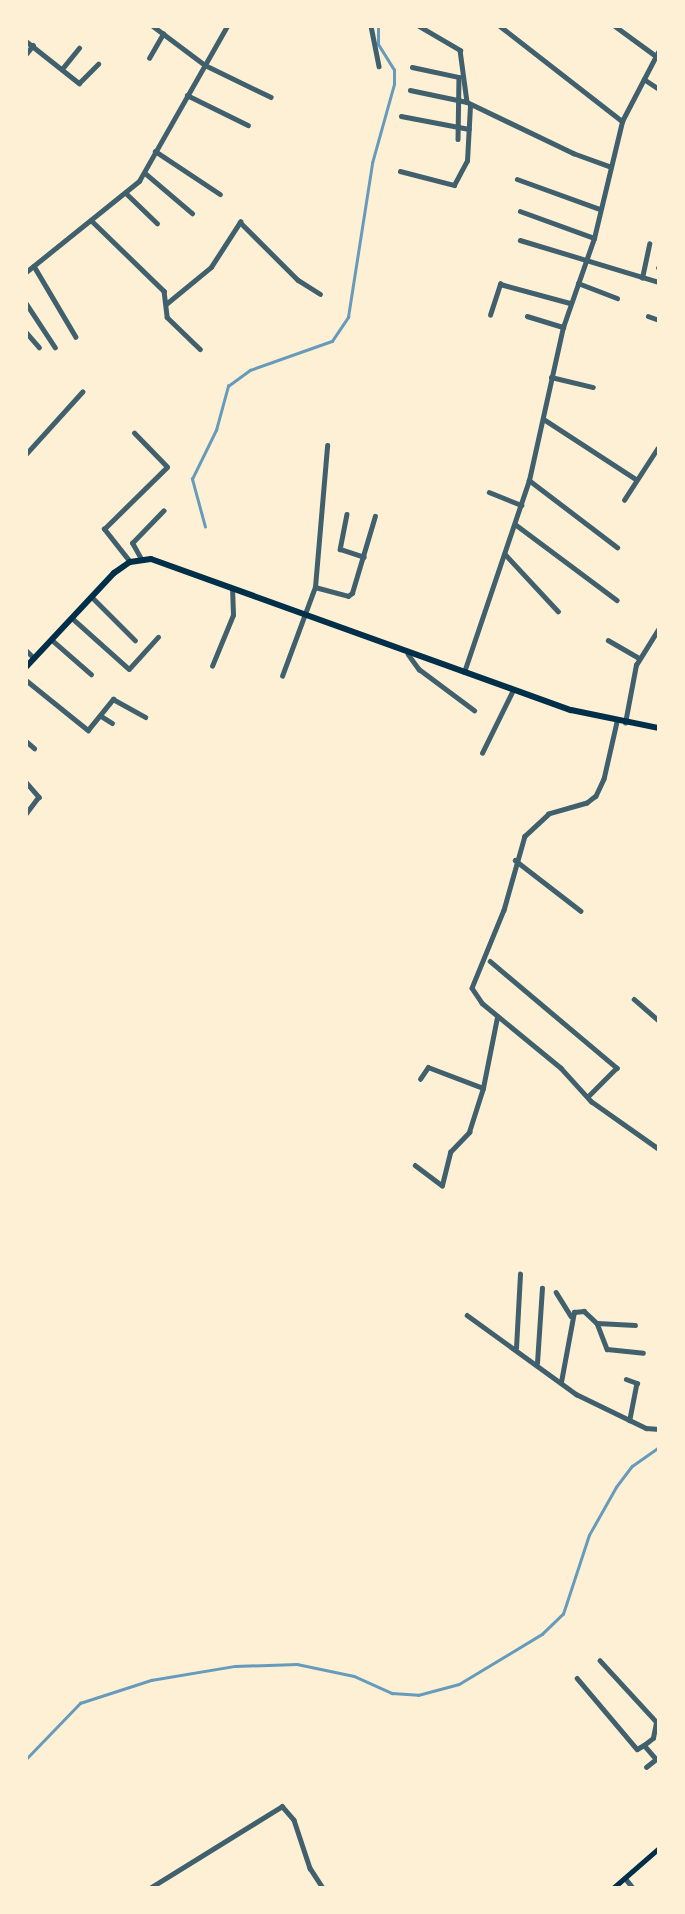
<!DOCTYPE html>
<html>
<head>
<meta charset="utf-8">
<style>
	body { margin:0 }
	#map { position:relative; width:685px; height:1914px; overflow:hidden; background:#fdf0d5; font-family:"Roboto Condensed",sans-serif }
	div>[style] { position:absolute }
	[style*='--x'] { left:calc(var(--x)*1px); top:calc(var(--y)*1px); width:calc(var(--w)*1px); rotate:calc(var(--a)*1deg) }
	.stream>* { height:2.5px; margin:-1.25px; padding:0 1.25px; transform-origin:1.25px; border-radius:1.25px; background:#669bbc }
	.minor>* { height:4.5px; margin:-2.25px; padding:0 2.25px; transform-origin:2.25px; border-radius:2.25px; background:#3f606c }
	.tertiary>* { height:5px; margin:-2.5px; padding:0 2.5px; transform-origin:2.5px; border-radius:2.5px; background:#3f606c }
	.secondary>* { height:5px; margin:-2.5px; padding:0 2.5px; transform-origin:2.5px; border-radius:2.5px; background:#003049 }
	.primary>* { height:6px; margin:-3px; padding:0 3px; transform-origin:3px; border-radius:3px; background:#003049 }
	span { translate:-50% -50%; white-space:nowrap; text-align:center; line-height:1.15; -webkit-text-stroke:5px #fdf0d5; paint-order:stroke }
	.frame { position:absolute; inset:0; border:28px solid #fdf0d5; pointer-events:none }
</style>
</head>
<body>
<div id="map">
	<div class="stream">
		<i style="--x:205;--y:527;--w:50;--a:-105.2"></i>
		<i style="--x:192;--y:479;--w:55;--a:-63.9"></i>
		<i style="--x:216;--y:430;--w:46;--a:-74.7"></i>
		<i style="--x:228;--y:386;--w:27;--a:-36"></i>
		<i style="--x:250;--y:370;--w:87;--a:-19.5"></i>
		<i style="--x:332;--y:341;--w:29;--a:-56"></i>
		<i style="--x:348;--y:317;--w:156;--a:-81.1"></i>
		<i style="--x:372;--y:163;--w:82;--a:-74.4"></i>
		<i style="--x:394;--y:84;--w:14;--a:-90"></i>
		<i style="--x:394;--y:70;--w:31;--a:-122"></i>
		<i style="--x:378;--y:44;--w:18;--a:-90"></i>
		<i style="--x:26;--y:1759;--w:78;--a:-46"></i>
		<i style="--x:80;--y:1703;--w:75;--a:-17.9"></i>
		<i style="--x:151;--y:1680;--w:85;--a:-9.5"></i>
		<i style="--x:235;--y:1666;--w:62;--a:-1.8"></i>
		<i style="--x:297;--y:1664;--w:58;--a:11.9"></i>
		<i style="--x:354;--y:1676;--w:42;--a:24.1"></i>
		<i style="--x:392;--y:1693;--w:26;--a:4"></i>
		<i style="--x:418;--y:1695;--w:42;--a:-15"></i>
		<i style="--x:459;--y:1684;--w:97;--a:-31.1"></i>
		<i style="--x:542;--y:1634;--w:29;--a:-44"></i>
		<i style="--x:563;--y:1614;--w:83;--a:-71.8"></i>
		<i style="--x:589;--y:1535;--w:55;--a:-60.6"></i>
		<i style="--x:616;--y:1487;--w:26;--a:-53"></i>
		<i style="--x:632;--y:1466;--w:33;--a:-35"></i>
	</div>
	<div class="minor">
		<i style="--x:153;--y:26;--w:65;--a:36.9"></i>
		<i style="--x:205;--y:65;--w:73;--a:25.9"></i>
		<i style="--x:371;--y:26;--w:41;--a:78.7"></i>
		<i style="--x:419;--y:26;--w:48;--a:30.3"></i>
		<i style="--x:460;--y:50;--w:52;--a:82.3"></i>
		<i style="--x:500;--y:26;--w:155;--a:37.9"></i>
		<i style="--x:615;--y:26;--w:51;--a:36.2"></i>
		<i style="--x:26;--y:41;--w:68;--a:38.4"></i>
		<i style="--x:79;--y:83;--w:27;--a:-45"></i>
		<i style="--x:26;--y:54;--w:11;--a:-52"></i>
		<i style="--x:149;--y:58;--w:28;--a:-60"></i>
		<i style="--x:412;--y:67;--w:48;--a:12"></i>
		<i style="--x:459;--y:77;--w:62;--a:90.9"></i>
		<i style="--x:62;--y:69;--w:27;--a:-51"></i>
		<i style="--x:644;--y:79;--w:18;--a:34"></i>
		<i style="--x:410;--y:90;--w:58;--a:11.9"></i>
		<i style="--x:467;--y:102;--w:118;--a:25.7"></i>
		<i style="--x:573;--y:153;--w:38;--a:20"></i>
		<i style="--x:187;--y:95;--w:68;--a:26.2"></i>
		<i style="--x:401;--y:116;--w:69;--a:10.8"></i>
		<i style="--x:155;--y:151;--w:78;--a:33.5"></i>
		<i style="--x:400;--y:171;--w:56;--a:14.5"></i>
		<i style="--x:454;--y:185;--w:27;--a:-62"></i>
		<i style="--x:467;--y:161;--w:55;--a:-86.9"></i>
		<i style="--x:145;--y:173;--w:62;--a:40.4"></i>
		<i style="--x:517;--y:179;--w:88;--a:19.9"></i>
		<i style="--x:127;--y:194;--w:42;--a:44"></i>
		<i style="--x:520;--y:211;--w:79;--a:20"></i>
		<i style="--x:91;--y:220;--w:102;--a:44.2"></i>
		<i style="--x:164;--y:291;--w:26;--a:83"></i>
		<i style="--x:167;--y:317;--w:46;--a:44.1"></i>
		<i style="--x:520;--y:240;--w:145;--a:16.8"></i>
		<i style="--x:34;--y:266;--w:82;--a:59.4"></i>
		<i style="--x:658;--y:268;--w:1;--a:0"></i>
		<i style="--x:26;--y:272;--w:145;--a:-38.8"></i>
		<i style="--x:139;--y:181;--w:178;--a:-60.4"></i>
		<i style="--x:642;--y:278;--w:35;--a:-78"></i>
		<i style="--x:578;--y:283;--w:42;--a:21"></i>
		<i style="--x:26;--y:303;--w:53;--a:56.6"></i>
		<i style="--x:166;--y:304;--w:58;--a:-39.4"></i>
		<i style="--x:211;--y:267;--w:54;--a:-57.2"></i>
		<i style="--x:240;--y:222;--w:82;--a:45"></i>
		<i style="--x:298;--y:280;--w:26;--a:32"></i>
		<i style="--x:490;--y:315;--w:33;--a:-72"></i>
		<i style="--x:500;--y:284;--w:73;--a:15.2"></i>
		<i style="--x:527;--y:316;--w:38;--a:17"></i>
		<i style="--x:648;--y:316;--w:12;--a:20"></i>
		<i style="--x:26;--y:332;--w:20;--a:49"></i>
		<i style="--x:551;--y:377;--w:43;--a:13.4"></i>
		<i style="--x:545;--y:420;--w:108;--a:33"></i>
		<i style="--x:26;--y:454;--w:84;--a:-47.9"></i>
		<i style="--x:529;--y:480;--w:111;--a:37.3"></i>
		<i style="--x:489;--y:492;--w:35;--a:22"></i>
		<i style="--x:624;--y:500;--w:61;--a:-57.1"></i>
		<i style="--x:347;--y:514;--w:36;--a:101"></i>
		<i style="--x:340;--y:549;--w:25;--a:18"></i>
		<i style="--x:515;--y:524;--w:127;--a:36.7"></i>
		<i style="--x:505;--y:554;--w:78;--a:47.1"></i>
		<i style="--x:141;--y:559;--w:18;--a:-119"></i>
		<i style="--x:132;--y:543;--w:45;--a:-45.9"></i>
		<i style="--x:130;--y:562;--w:42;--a:-128.2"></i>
		<i style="--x:104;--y:529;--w:88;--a:-44.5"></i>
		<i style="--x:167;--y:467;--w:47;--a:-134.1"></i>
		<i style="--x:315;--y:587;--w:142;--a:-85.1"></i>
		<i style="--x:92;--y:597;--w:61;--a:45"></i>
		<i style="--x:72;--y:618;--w:76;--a:41.8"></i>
		<i style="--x:129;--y:669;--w:43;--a:-47.8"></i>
		<i style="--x:52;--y:640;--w:52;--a:41.1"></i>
		<i style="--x:608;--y:640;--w:36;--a:30"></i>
		<i style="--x:26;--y:650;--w:11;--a:45"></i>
		<i style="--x:408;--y:654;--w:19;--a:54"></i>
		<i style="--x:419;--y:669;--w:69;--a:36.7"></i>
		<i style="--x:212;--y:666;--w:55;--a:-67.6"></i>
		<i style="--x:233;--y:615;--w:25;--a:-92"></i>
		<i style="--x:282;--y:676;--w:95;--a:-69.7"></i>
		<i style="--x:315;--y:587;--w:34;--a:15"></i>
		<i style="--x:348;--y:596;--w:5;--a:-37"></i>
		<i style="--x:352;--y:593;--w:80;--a:-73.4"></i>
		<i style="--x:26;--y:680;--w:80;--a:38.9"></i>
		<i style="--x:88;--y:730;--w:40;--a:-51"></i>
		<i style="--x:113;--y:699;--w:37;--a:29"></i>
		<i style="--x:101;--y:716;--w:13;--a:32"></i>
		<i style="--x:617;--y:722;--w:58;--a:102.8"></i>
		<i style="--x:604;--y:779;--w:19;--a:115"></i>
		<i style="--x:596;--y:796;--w:11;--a:142"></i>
		<i style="--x:587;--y:803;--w:40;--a:164"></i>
		<i style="--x:549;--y:814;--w:33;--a:137"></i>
		<i style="--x:525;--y:836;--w:77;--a:105.8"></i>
		<i style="--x:504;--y:910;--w:84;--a:112.3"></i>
		<i style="--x:472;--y:988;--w:18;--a:56"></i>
		<i style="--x:482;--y:1003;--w:102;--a:39.4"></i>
		<i style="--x:561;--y:1068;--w:45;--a:47.7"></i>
		<i style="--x:591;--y:1101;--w:83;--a:35.2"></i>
		<i style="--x:625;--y:723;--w:59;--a:-79.3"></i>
		<i style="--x:636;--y:665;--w:44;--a:-58.1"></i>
		<i style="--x:26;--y:741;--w:11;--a:41"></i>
		<i style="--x:482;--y:753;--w:70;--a:-63.8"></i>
		<i style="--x:26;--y:782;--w:20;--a:49"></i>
		<i style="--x:39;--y:797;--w:21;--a:127"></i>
		<i style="--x:515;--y:860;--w:83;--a:37.7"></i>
		<i style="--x:490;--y:961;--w:166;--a:40.1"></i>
		<i style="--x:617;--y:1068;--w:41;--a:135"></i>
		<i style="--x:634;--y:999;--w:33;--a:41"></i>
		<i style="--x:420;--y:1079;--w:14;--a:-56"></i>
		<i style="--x:428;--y:1067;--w:59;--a:20.9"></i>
		<i style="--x:483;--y:1088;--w:72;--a:-78.8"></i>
		<i style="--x:415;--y:1165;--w:34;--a:37"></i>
		<i style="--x:442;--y:1185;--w:34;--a:-76"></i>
		<i style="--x:450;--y:1152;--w:28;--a:-46"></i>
		<i style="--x:469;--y:1132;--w:46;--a:-72.3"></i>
		<i style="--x:556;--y:1292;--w:28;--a:58"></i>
		<i style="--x:467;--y:1315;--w:135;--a:35.9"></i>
		<i style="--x:576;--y:1394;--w:78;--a:25.9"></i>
		<i style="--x:646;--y:1428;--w:13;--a:4"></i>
		<i style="--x:597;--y:1323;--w:28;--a:69"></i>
		<i style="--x:607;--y:1349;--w:36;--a:6"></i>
		<i style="--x:516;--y:1348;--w:74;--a:-86.9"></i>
		<i style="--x:537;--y:1363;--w:75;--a:-86.2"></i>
		<i style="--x:626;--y:1379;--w:12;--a:20"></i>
		<i style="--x:637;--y:1383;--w:38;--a:101"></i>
		<i style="--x:561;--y:1382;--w:71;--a:-79.5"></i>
		<i style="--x:574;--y:1312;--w:10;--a:-6"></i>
		<i style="--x:584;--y:1311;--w:18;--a:43"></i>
		<i style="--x:597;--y:1323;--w:38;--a:3"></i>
		<i style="--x:577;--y:1678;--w:93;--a:49.8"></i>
		<i style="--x:637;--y:1749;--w:8;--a:-30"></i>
		<i style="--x:644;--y:1745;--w:11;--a:-38"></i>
		<i style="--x:653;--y:1738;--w:16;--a:-79"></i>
		<i style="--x:656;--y:1722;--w:83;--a:-132.6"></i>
		<i style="--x:644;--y:1745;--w:18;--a:49"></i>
		<i style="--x:646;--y:1767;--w:16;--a:-38"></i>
		<i style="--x:625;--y:1878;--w:13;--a:51"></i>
		<i style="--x:150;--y:1888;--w:155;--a:-31.8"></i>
		<i style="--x:282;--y:1806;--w:18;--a:49"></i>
		<i style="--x:294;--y:1820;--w:51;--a:71.6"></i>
		<i style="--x:310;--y:1868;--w:24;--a:57"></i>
	</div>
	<div class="tertiary">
		<i style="--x:464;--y:672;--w:203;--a:-71.3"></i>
		<i style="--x:529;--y:480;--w:157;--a:-77.5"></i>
		<i style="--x:563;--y:327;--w:94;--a:-70.8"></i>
		<i style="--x:594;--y:238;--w:120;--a:-76.5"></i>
		<i style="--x:622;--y:121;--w:80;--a:-62.5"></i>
	</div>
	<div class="secondary">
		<i style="--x:613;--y:1888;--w:61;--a:-41"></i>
	</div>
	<div class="primary">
		<i style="--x:26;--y:667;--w:129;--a:-46.9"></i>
		<i style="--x:114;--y:573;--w:19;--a:-35"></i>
		<i style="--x:130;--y:562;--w:21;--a:-8"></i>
		<i style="--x:151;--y:559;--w:446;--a:19.8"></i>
		<i style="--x:571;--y:710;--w:90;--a:11.6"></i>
	</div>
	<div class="frame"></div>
</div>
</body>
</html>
